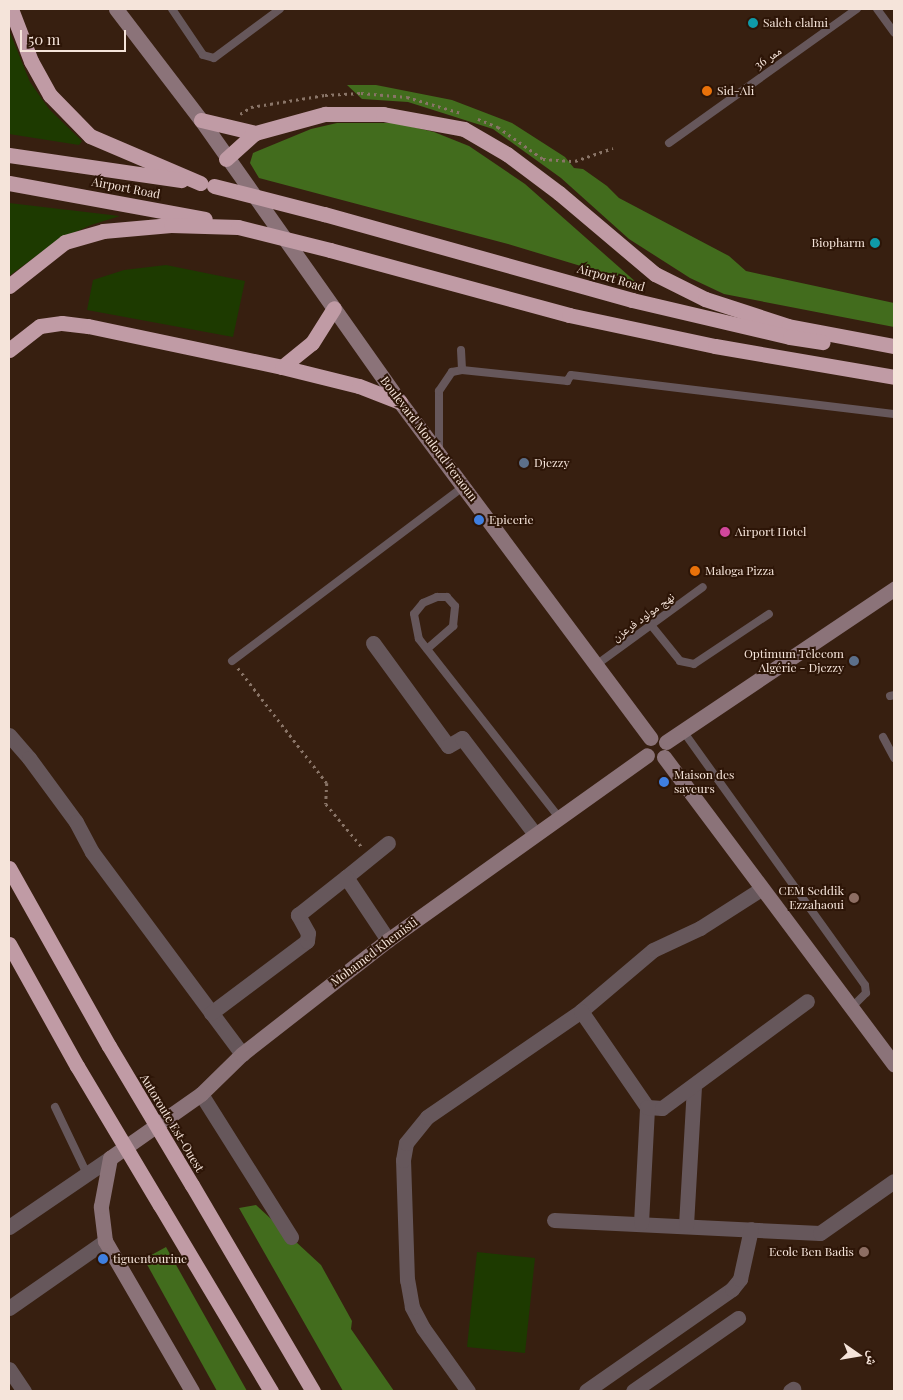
<!DOCTYPE html>
<html>
<head>
<meta charset="utf-8">
<style>
	body { margin:0 }
	#map { position:relative; width:903px; height:1400px; overflow:hidden; background:#371f10; font-family:"Playfair Display","Noto Naskh Arabic",serif }
	div>[style] { position:absolute }
	[style*='--x'] { left:calc(var(--x)*1px); top:calc(var(--y)*1px); width:calc(var(--w)*1px); rotate:calc(var(--a)*1deg) }
	.green>* { inset:0; background:#1d3a00 }
	.forest>* { inset:0; background:#426c1d }
	.path>* { height:2.5px; margin-top:-1.25px; transform-origin:0; background:repeating-linear-gradient(90deg,#897467 0 2.5px,transparent 0 6.5px) }
	.lane>* { height:8px; margin:-4px; padding:0 4px; transform-origin:4px; border-radius:4px; background:#66575b }
	.street>* { height:15px; margin:-7.5px; padding:0 7.5px; transform-origin:7.5px; border-radius:7.5px; background:#66575b }
	.secondary>* { height:15px; margin:-7.5px; padding:0 7.5px; transform-origin:7.5px; border-radius:7.5px; background:#8b7379 }
	.highway>* { height:15px; margin:-7.5px; padding:0 7.5px; transform-origin:7.5px; border-radius:7.5px; background:#c09ba5 }
	.highway-bridge>* { height:15px; margin:-7.5px; padding:0 7.5px; transform-origin:7.5px; border-radius:7.5px; background:#c09ba5 }
	.dots>* { width:14px; height:14px; translate:-50% -50%; box-sizing:border-box; border:2px solid #2d1507; border-radius:50% }
	span { translate:-50% -50%; white-space:nowrap; text-align:center; line-height:1.15; -webkit-text-stroke:4px #2d1507; paint-order:stroke }
	.poi-label { font-size:12px; color:#f5e4da }
	.left { translate:0 -50%; text-align:left }
	.right { translate:-100% -50%; text-align:right }
	.street-label { font-size:12px; color:#f5e4da }
	.frame { position:absolute; inset:0; border:10px solid #f5e4da; pointer-events:none }
	.north { position:absolute; left:833px; top:1330px; width:50px; height:50px; -webkit-text-stroke:4px #2d1507; paint-order:stroke; rotate:103deg; font-size:14px; font-weight:700; line-height:20px; text-align:center; color:#f5e4da }
	.north::after { content:''; display:block; margin:auto; width:18px; height:22px; background:#f5e4da; clip-path:polygon(50% 0,100% 100%,50% 72%,0 100%) }
	.scale { position:absolute; left:20px; top:30px; width:106px; height:22px; box-sizing:border-box; border:2px solid #f5e4da; border-top:0; padding-left:6px; font-size:15px; line-height:18px; white-space:nowrap; color:#f5e4da; -webkit-text-stroke:4px #2d1507; paint-order:stroke }
</style>
</head>
<body>
<div id="map">
	<div class="green">
		<i style="clip-path:polygon(9px 30px,30px 82px,49px 109px,82px 141px,79px 145px,9px 134px)"></i>
		<i style="clip-path:polygon(9px 203px,120px 216px,91px 225px,58px 240px,9px 276px)"></i>
		<i style="clip-path:polygon(166px 265px,245px 281px,233px 337px,87px 310px,93px 280px,124px 270px)"></i>
		<i style="clip-path:polygon(477px 1252px,535px 1258px,525px 1353px,467px 1347px)"></i>
	</div>
	<div class="forest">
		<i style="clip-path:polygon(347px 85px,376px 85px,452px 100px,512px 123px,565px 157px,574px 168px,583px 169px,607px 186px,619px 198px,729px 256px,746px 271px,894px 303px,894px 327px,724px 294px,690px 278px,629px 239px,561px 178px,493px 129px,408px 102px,362px 99px)"></i>
		<i style="clip-path:polygon(337px 123px,396px 123px,434px 132px,469px 146px,525px 184px,637px 283px,508px 244px,259px 178px,250px 163px,253px 153px,311px 129px)"></i>
		<i style="clip-path:polygon(256px 1205px,321px 1265px,352px 1321px,351px 1329px,394px 1391px,343px 1391px,239px 1208px)"></i>
		<i style="clip-path:polygon(166px 1247px,247px 1391px,217px 1391px,144px 1259px)"></i>
	</div>
	<div class="path">
		<i style="--x:240;--y:114;--w:13;--a:-32"></i>
		<i style="--x:251;--y:107;--w:75;--a:-9.2"></i>
		<i style="--x:325;--y:95;--w:36;--a:-3"></i>
		<i style="--x:361;--y:93;--w:46;--a:5"></i>
		<i style="--x:407;--y:97;--w:56;--a:16.5"></i>
		<i style="--x:478;--y:119;--w:22;--a:22"></i>
		<i style="--x:498;--y:127;--w:55;--a:35.4"></i>
		<i style="--x:543;--y:159;--w:32;--a:4"></i>
		<i style="--x:575;--y:161;--w:40;--a:-18.9"></i>
		<i style="--x:238;--y:668;--w:145;--a:52.3"></i>
		<i style="--x:327;--y:783;--w:21;--a:93"></i>
		<i style="--x:326;--y:804;--w:56;--a:50.1"></i>
	</div>
	<div class="lane">
		<i style="--x:172;--y:9;--w:55;--a:56"></i>
		<i style="--x:203;--y:55;--w:11;--a:15"></i>
		<i style="--x:214;--y:58;--w:82;--a:-36.6"></i>
		<i style="--x:877;--y:9;--w:29;--a:54"></i>
		<i style="--x:669;--y:143;--w:231;--a:-35.5"></i>
		<i style="--x:461;--y:350;--w:20;--a:87"></i>
		<i style="--x:439;--y:452;--w:61;--a:-90"></i>
		<i style="--x:439;--y:391;--w:23;--a:-56"></i>
		<i style="--x:452;--y:372;--w:10;--a:-11"></i>
		<i style="--x:462;--y:370;--w:106;--a:6"></i>
		<i style="--x:567;--y:381;--w:7;--a:-56"></i>
		<i style="--x:571;--y:375;--w:325;--a:6.9"></i>
		<i style="--x:651;--y:625;--w:46;--a:51.1"></i>
		<i style="--x:680;--y:661;--w:14;--a:12"></i>
		<i style="--x:694;--y:664;--w:90;--a:-33.7"></i>
		<i style="--x:427;--y:649;--w:35;--a:-41"></i>
		<i style="--x:453;--y:626;--w:20;--a:-84"></i>
		<i style="--x:455;--y:606;--w:12;--a:-132"></i>
		<i style="--x:447;--y:597;--w:10;--a:180"></i>
		<i style="--x:437;--y:597;--w:15;--a:157"></i>
		<i style="--x:423;--y:603;--w:14;--a:129"></i>
		<i style="--x:414;--y:614;--w:25;--a:79"></i>
		<i style="--x:419;--y:639;--w:225;--a:51.9"></i>
		<i style="--x:232;--y:661;--w:291;--a:-37"></i>
		<i style="--x:596;--y:665;--w:132;--a:-36.1"></i>
		<i style="--x:890;--y:696;--w:4;--a:-14"></i>
		<i style="--x:683;--y:731;--w:312;--a:54.4"></i>
		<i style="--x:865;--y:985;--w:8;--a:83"></i>
		<i style="--x:866;--y:993;--w:23;--a:135"></i>
		<i style="--x:883;--y:737;--w:24;--a:62"></i>
		<i style="--x:55;--y:1107;--w:74;--a:64.5"></i>
	</div>
	<div class="street">
		<i style="--x:373;--y:643;--w:127;--a:53.9"></i>
		<i style="--x:448;--y:746;--w:16;--a:-30"></i>
		<i style="--x:462;--y:738;--w:119;--a:52.8"></i>
		<i style="--x:9;--y:735;--w:30;--a:49"></i>
		<i style="--x:29;--y:758;--w:79;--a:53.7"></i>
		<i style="--x:76;--y:822;--w:34;--a:62"></i>
		<i style="--x:92;--y:852;--w:252;--a:53.4"></i>
		<i style="--x:346;--y:877;--w:54;--a:-39"></i>
		<i style="--x:581;--y:1011;--w:94;--a:-40.3"></i>
		<i style="--x:653;--y:950;--w:52;--a:-25.1"></i>
		<i style="--x:700;--y:928;--w:72;--a:-32.6"></i>
		<i style="--x:211;--y:1013;--w:120;--a:-36.9"></i>
		<i style="--x:307;--y:941;--w:8;--a:-83"></i>
		<i style="--x:308;--y:933;--w:21;--a:-119"></i>
		<i style="--x:298;--y:915;--w:61;--a:-38.4"></i>
		<i style="--x:346;--y:877;--w:76;--a:56.3"></i>
		<i style="--x:201;--y:1094;--w:169;--a:57.8"></i>
		<i style="--x:554;--y:1220;--w:266;--a:2.8"></i>
		<i style="--x:820;--y:1233;--w:90;--a:-35.1"></i>
		<i style="--x:641;--y:1223;--w:116;--a:-87"></i>
		<i style="--x:686;--y:1225;--w:139;--a:-86.7"></i>
		<i style="--x:9;--y:1227;--w:122;--a:-34.3"></i>
		<i style="--x:9;--y:1308;--w:117;--a:-34.9"></i>
		<i style="--x:9;--y:1369;--w:27;--a:56"></i>
		<i style="--x:468;--y:1391;--w:77;--a:-125.5"></i>
		<i style="--x:423;--y:1328;--w:24;--a:-118"></i>
		<i style="--x:412;--y:1307;--w:27;--a:-100"></i>
		<i style="--x:407;--y:1280;--w:120;--a:-91.9"></i>
		<i style="--x:403;--y:1160;--w:17;--a:-80"></i>
		<i style="--x:406;--y:1143;--w:33;--a:-51"></i>
		<i style="--x:427;--y:1117;--w:187;--a:-34.5"></i>
		<i style="--x:581;--y:1011;--w:116;--a:55.5"></i>
		<i style="--x:647;--y:1107;--w:15;--a:4"></i>
		<i style="--x:662;--y:1108;--w:180;--a:-36.4"></i>
		<i style="--x:586;--y:1391;--w:178;--a:-34.9"></i>
		<i style="--x:732;--y:1289;--w:13;--a:-51"></i>
		<i style="--x:740;--y:1279;--w:51;--a:-77.6"></i>
		<i style="--x:633;--y:1391;--w:128;--a:-34.8"></i>
		<i style="--x:790;--y:1391;--w:4;--a:-34"></i>
	</div>
	<div class="secondary">
		<i style="--x:116;--y:9;--w:140;--a:52.6"></i>
		<i style="--x:201;--y:120;--w:345;--a:54.8"></i>
		<i style="--x:400;--y:402;--w:419;--a:53.3"></i>
		<i style="--x:666;--y:742;--w:275;--a:-33.9"></i>
		<i style="--x:664;--y:757;--w:384;--a:53.2"></i>
		<i style="--x:192;--y:1391;--w:173;--a:-120.1"></i>
		<i style="--x:105;--y:1241;--w:35;--a:-97"></i>
		<i style="--x:101;--y:1206;--w:49;--a:-79.4"></i>
		<i style="--x:110;--y:1158;--w:111;--a:-35.1"></i>
		<i style="--x:201;--y:1094;--w:57;--a:-44.3"></i>
		<i style="--x:242;--y:1054;--w:185;--a:-38"></i>
		<i style="--x:388;--y:940;--w:318;--a:-35.5"></i>
	</div>
	<div class="highway">
		<i style="--x:11;--y:9;--w:56;--a:69"></i>
		<i style="--x:31;--y:61;--w:39;--a:61"></i>
		<i style="--x:50;--y:95;--w:57;--a:45.7"></i>
		<i style="--x:90;--y:136;--w:120;--a:23.1"></i>
		<i style="--x:201;--y:120;--w:56;--a:13.5"></i>
		<i style="--x:255;--y:133;--w:73;--a:-15.2"></i>
		<i style="--x:325;--y:114;--w:58;--a:0"></i>
		<i style="--x:383;--y:114;--w:82;--a:10.5"></i>
		<i style="--x:464;--y:129;--w:50;--a:30.2"></i>
		<i style="--x:507;--y:154;--w:65;--a:36.9"></i>
		<i style="--x:559;--y:193;--w:126;--a:40.2"></i>
		<i style="--x:655;--y:274;--w:56;--a:26.6"></i>
		<i style="--x:705;--y:299;--w:87;--a:18"></i>
		<i style="--x:788;--y:326;--w:108;--a:10.7"></i>
		<i style="--x:9;--y:155;--w:174;--a:8.3"></i>
		<i style="--x:226;--y:159;--w:39;--a:-42"></i>
		<i style="--x:9;--y:183;--w:199;--a:10.4"></i>
		<i style="--x:324;--y:214;--w:320;--a:15.6"></i>
		<i style="--x:632;--y:300;--w:162;--a:13.2"></i>
		<i style="--x:790;--y:337;--w:33;--a:9"></i>
		<i style="--x:330;--y:250;--w:248;--a:15.2"></i>
		<i style="--x:569;--y:315;--w:149;--a:12"></i>
		<i style="--x:715;--y:346;--w:182;--a:9.8"></i>
		<i style="--x:9;--y:286;--w:71;--a:-38.2"></i>
		<i style="--x:65;--y:242;--w:40;--a:-16"></i>
		<i style="--x:103;--y:231;--w:68;--a:-5"></i>
		<i style="--x:171;--y:225;--w:67;--a:1.7"></i>
		<i style="--x:9;--y:350;--w:39;--a:-38"></i>
		<i style="--x:40;--y:326;--w:22;--a:-8"></i>
		<i style="--x:62;--y:323;--w:26;--a:7"></i>
		<i style="--x:88;--y:326;--w:198;--a:11.9"></i>
		<i style="--x:282;--y:367;--w:79;--a:13.9"></i>
		<i style="--x:359;--y:386;--w:44;--a:21.3"></i>
		<i style="--x:282;--y:367;--w:38;--a:-39"></i>
		<i style="--x:312;--y:343;--w:41;--a:-57.8"></i>
		<i style="--x:9;--y:868;--w:204;--a:60.7"></i>
		<i style="--x:9;--y:944;--w:140;--a:60.9"></i>
		<i style="--x:192;--y:1185;--w:239;--a:59.6"></i>
		<i style="--x:160;--y:1205;--w:217;--a:59.2"></i>
	</div>
	<div class="highway-bridge">
		<i style="--x:214;--y:186;--w:114;--a:14.3"></i>
		<i style="--x:238;--y:227;--w:95;--a:14"></i>
		<i style="--x:109;--y:1046;--w:162;--a:59.2"></i>
		<i style="--x:77;--y:1066;--w:162;--a:59.2"></i>
	</div>
	<div class="dots">
		<i style="left:753px;top:23px;background:#0f9aa8"></i>
		<i style="left:707px;top:91px;background:#e8710a"></i>
		<i style="left:875px;top:243px;background:#0f9aa8"></i>
		<i style="left:524px;top:463px;background:#5c6f8a"></i>
		<i style="left:479px;top:520px;background:#3f7fe0"></i>
		<i style="left:725px;top:532px;background:#d1479c"></i>
		<i style="left:695px;top:571px;background:#e8710a"></i>
		<i style="left:854px;top:661px;background:#5c6f8a"></i>
		<i style="left:664px;top:782px;background:#3f7fe0"></i>
		<i style="left:854px;top:898px;background:#8d6e63"></i>
		<i style="left:864px;top:1252px;background:#8d6e63"></i>
		<i style="left:103px;top:1259px;background:#3f7fe0"></i>
	</div>
	<div class="poi-label">
		<span class="left" style="left:763px;top:23px">Saleh elalmi</span>
		<span class="left" style="left:717px;top:91px">Sid-Ali</span>
		<span class="right" style="left:865px;top:243px">Biopharm</span>
		<span class="left" style="left:534px;top:463px">Djezzy</span>
		<span class="left" style="left:489px;top:520px">Epicerie</span>
		<span class="left" style="left:735px;top:532px">Airport Hotel</span>
		<span class="left" style="left:705px;top:571px">Maloga Pizza</span>
		<span class="right" style="left:844px;top:661px">Optimum Telecom<br>Algérie - Djezzy</span>
		<span class="left" style="left:674px;top:782px">Maison des<br>saveurs</span>
		<span class="right" style="left:844px;top:898px">CEM Seddik<br>Ezzahaoui</span>
		<span class="right" style="left:854px;top:1252px">Ecole Ben Badis</span>
		<span class="left" style="left:113px;top:1259px">tiguentourine</span>
	</div>
	<div class="street-label">
		<span style="left:768px;top:58px;rotate:-35deg">ممر 36</span>
		<span style="left:126px;top:188px;rotate:11deg">Airport Road</span>
		<span style="left:611px;top:278px;rotate:16deg">Airport Road</span>
		<span style="left:429px;top:439px;rotate:53deg">Boulevard Mouloud Feraoun</span>
		<span style="left:643px;top:617px;rotate:-36deg">نهج مولود فرعزن</span>
		<span style="left:374px;top:952px;rotate:-37deg">Mohamed Khemisti</span>
		<span style="left:172px;top:1123px;rotate:59deg">Autoroute Est-Ouest</span>
	</div>
	<div class="frame"></div>
	<div class="north">ش</div>
	<div class="scale">50 m</div>
</div>
</body>
</html>
